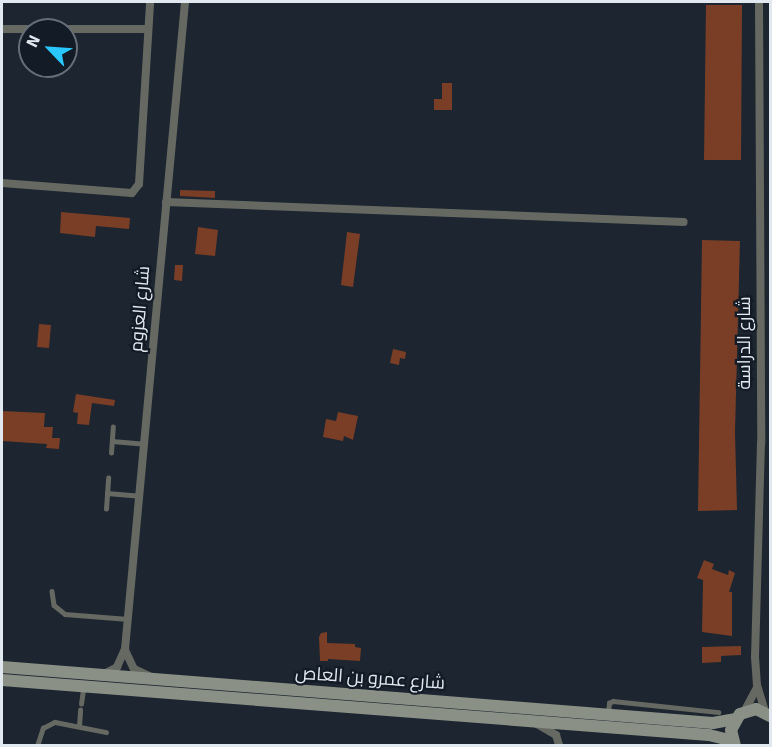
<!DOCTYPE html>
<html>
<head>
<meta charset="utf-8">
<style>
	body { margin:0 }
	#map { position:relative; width:772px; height:747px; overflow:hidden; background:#1c2530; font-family:Signika,Cairo,sans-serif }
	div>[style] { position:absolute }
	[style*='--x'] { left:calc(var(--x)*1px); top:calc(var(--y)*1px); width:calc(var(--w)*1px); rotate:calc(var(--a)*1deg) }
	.building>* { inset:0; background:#793e25 }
	.lane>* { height:4.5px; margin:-2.25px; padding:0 2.25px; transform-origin:2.25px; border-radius:2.25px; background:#666962 }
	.street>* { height:8px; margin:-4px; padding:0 4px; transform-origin:4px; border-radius:4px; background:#666962 }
	.secondary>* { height:12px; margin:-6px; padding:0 6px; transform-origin:6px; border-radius:6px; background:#8b9086 }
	span { translate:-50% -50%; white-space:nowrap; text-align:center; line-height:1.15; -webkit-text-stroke:4.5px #131b26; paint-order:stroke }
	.street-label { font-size:18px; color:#e1e8ef }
	.frame { position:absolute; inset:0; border:3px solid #e1e8ef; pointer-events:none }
	.north { position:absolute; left:18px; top:18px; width:60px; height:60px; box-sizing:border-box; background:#131b26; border:2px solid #656d76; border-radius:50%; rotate:295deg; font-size:16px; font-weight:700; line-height:24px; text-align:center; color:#e1e8ef }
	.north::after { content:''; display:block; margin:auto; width:21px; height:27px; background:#28c8ff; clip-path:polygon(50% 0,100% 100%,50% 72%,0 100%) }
</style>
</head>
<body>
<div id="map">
	<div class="building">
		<i style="clip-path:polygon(706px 5px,742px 5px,741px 160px,704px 160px)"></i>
		<i style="clip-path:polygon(442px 83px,452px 83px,452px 110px,434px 110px,434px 99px,442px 99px)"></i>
		<i style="clip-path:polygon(180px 190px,215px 191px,215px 198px,180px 196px)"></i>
		<i style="clip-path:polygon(61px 212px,130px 218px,129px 229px,96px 226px,95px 237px,60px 233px)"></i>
		<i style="clip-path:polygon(198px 227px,218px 230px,215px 256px,195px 254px)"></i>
		<i style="clip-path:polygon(347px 232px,360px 234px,353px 287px,341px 285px)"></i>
		<i style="clip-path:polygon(702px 240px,740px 241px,735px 432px,737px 510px,698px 511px)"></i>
		<i style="clip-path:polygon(175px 265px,183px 265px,182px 281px,174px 280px)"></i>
		<i style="clip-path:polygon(39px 324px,51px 325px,49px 348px,37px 347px)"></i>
		<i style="clip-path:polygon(393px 349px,406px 352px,405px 359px,400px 358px,399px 365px,390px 363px)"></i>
		<i style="clip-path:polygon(76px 394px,115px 400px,114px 406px,92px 403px,89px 425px,77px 424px,78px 413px,73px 412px)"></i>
		<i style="clip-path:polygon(2px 411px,45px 413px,44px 427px,53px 427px,52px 438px,60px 438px,59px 449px,46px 448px,47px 444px,2px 441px)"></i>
		<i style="clip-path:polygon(338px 412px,358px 416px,353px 440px,344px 436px,343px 441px,323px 437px,326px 419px,336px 421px)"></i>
		<i style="clip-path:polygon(704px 560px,714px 564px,712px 569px,728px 575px,729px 570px,735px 573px,729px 592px,732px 592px,732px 636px,702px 632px,703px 580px,697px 578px)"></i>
		<i style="clip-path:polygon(327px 632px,327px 643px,355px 644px,355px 647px,361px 648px,360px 661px,328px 659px,328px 661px,320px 661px,319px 637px,321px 633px)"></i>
		<i style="clip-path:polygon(741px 646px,741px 655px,721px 656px,721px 662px,702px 663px,702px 647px)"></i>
	</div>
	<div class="lane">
		<i style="--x:112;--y:441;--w:32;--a:5"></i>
		<i style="--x:111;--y:453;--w:26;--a:-86"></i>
		<i style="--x:107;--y:493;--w:32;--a:5"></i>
		<i style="--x:106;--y:509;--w:31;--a:-86"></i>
		<i style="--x:52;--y:591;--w:14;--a:82"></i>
		<i style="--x:54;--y:605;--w:14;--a:39"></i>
		<i style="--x:65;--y:614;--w:63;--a:4.5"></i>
		<i style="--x:81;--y:704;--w:15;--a:-82"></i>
		<i style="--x:608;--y:713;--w:10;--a:-84"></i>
		<i style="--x:609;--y:703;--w:4;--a:-27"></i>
		<i style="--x:613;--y:701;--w:106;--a:6"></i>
		<i style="--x:79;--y:726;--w:16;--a:-86"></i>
		<i style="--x:37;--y:746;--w:19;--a:-72"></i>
		<i style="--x:43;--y:728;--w:13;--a:-27"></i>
		<i style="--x:55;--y:722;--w:52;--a:11.1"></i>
	</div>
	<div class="street">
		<i style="--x:759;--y:2;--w:441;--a:89.7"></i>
		<i style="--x:761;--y:443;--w:214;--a:91.6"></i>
		<i style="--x:755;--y:657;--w:28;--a:86"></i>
		<i style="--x:757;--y:685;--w:27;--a:73"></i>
		<i style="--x:2;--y:29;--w:145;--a:0"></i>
		<i style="--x:2;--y:183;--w:130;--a:4.4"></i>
		<i style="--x:132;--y:193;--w:11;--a:-52"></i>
		<i style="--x:139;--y:184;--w:182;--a:-86.5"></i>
		<i style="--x:166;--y:202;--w:518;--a:2.21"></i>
		<i style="--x:125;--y:650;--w:21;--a:65"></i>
		<i style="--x:134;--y:669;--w:17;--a:25"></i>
		<i style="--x:104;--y:674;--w:15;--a:-28"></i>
		<i style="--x:117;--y:667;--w:20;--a:-66"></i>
		<i style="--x:125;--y:649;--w:650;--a:-84.7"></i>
		<i style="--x:744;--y:712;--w:27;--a:-62"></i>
		<i style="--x:537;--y:724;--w:22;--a:30"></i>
		<i style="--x:556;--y:735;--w:10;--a:73"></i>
	</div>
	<div class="secondary">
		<i style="--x:2;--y:667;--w:713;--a:4.5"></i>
		<i style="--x:713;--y:723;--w:22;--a:-10"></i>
		<i style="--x:2;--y:680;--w:709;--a:4.45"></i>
		<i style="--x:709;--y:735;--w:25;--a:14"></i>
		<i style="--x:735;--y:746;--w:16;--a:-104"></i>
		<i style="--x:731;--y:730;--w:18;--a:-61"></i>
		<i style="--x:740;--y:714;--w:17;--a:-17"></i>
		<i style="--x:756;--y:709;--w:16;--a:27"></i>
	</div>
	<div class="street-label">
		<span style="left:140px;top:309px;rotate:-85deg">شارع العزوم</span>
		<span style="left:744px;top:343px;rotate:-90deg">شارع الدراسة</span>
		<span style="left:370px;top:678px;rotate:4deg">شارع عمرو بن العاص</span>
	</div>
	<div class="frame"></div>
	<div class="north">N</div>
</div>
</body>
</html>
